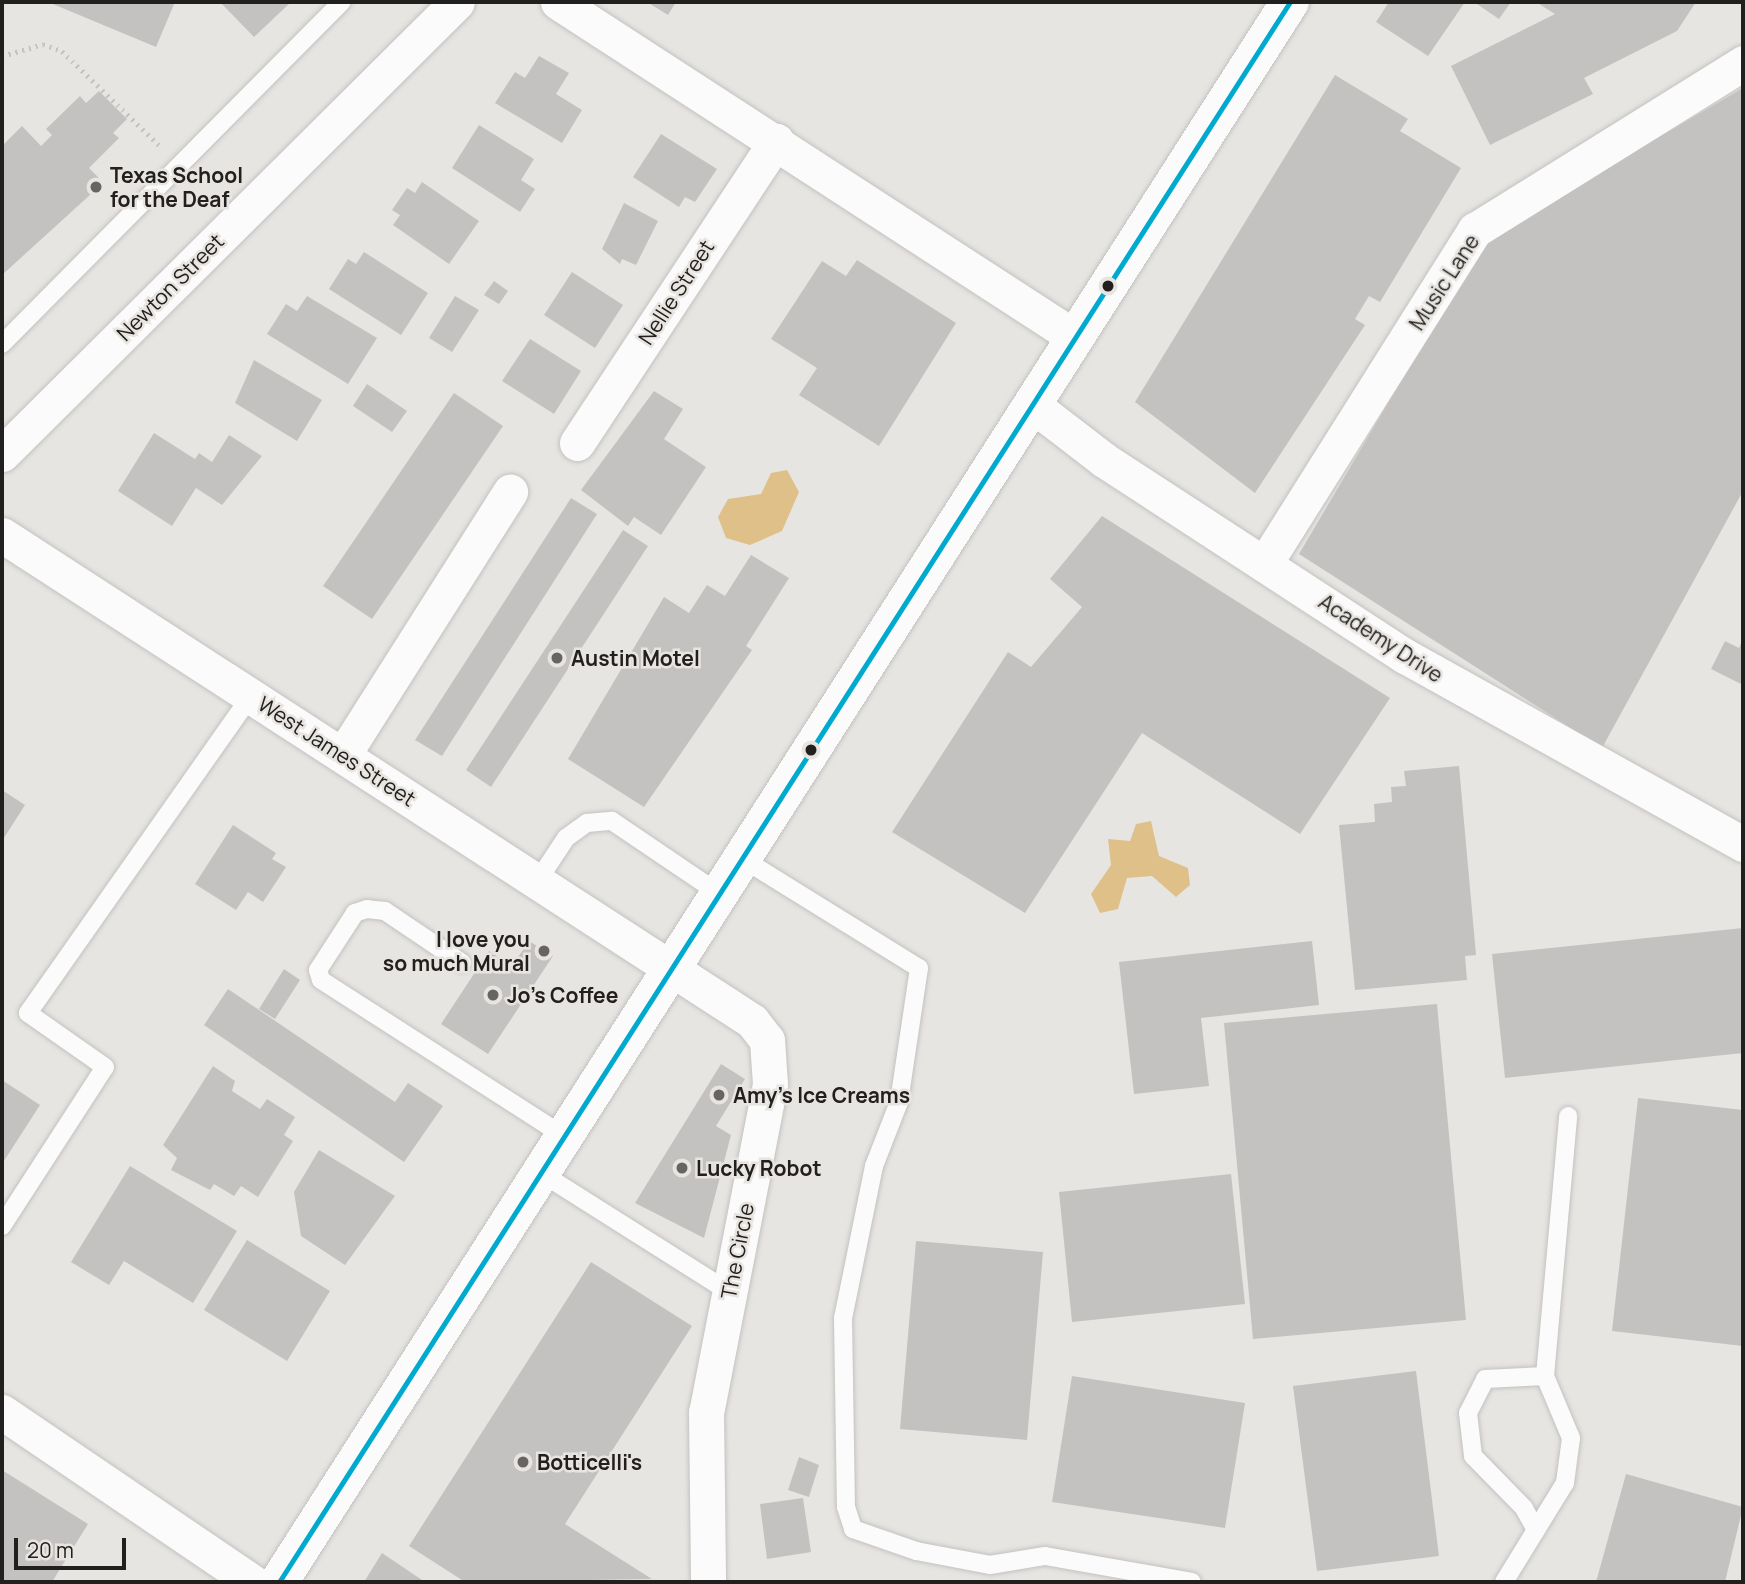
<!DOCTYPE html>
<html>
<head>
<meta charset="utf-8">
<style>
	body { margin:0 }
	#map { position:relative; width:1745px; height:1584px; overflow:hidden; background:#e7e5e2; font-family:Manrope,sans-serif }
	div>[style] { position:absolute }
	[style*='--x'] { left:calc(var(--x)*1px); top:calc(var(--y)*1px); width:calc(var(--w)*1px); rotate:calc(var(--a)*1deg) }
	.water>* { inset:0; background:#dfc089 }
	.building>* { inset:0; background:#c4c2c0 }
	.path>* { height:4.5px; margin-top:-2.25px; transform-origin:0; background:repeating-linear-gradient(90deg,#c5c4c4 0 2px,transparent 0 7px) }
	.roads { filter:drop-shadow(0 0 2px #c3c2c0) drop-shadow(0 0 2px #c3c2c0) }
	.service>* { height:18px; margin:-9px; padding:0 9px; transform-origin:9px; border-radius:9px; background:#fbfbfb }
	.minor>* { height:35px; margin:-17.5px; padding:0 17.5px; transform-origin:17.5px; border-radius:17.5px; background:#fbfbfb }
	.primary>* { height:38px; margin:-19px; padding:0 19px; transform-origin:19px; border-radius:19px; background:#fbfbfb }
	.bus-1>* { height:5px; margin:-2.5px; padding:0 2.5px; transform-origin:2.5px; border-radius:2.5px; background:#00a9ce }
	.dots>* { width:19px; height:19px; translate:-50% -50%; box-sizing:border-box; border:4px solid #e8e5e1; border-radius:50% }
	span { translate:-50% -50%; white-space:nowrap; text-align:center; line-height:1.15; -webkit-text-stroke:5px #e8e5e1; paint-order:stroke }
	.poi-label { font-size:21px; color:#21201f; font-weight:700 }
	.left { translate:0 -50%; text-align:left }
	.right { translate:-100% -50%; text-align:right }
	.street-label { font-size:21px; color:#21201f }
	.frame { position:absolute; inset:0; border:4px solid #21201f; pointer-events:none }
	.scale { position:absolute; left:14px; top:1538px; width:112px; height:32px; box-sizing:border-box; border:4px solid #21201f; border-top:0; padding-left:9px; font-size:21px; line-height:24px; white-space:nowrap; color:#21201f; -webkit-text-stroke:5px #e8e5e1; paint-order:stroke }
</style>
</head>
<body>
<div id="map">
	<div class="water">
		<i style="clip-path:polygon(787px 470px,799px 492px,782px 531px,750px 545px,726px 538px,718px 517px,728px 499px,761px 494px,771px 473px)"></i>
		<i style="clip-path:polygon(1151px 821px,1159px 856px,1188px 868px,1190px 885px,1176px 897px,1152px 876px,1127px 878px,1118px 909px,1100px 913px,1091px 894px,1111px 865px,1108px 839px,1130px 841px,1136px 824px)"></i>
	</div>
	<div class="building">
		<i style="clip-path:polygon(48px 2px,175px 2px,156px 47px)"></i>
		<i style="clip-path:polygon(220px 2px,291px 2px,254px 37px)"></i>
		<i style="clip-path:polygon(647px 2px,676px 2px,668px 15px)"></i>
		<i style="clip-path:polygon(1389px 2px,1465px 2px,1428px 56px,1376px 22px)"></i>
		<i style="clip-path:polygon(1474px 2px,1511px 2px,1499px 19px)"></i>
		<i style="clip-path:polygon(1536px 2px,1696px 2px,1677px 31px,1584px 78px,1593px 94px,1490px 145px,1451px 66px,1555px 14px)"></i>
		<i style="clip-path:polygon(539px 56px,569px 73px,556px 94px,582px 110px,562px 143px,495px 103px,515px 72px,525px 78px)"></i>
		<i style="clip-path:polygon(1335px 75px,1408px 119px,1400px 131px,1461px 168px,1380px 302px,1369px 296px,1355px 319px,1365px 325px,1255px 493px,1135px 402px)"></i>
		<i style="clip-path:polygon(1743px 88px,1743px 491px,1602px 748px,1299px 554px,1485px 239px)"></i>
		<i style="clip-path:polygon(99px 91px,127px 119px,113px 133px,119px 138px,89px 168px,99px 178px,87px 190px,91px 194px,2px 275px,2px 146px,22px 126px,41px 146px,52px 135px,46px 129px,80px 96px,86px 103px)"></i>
		<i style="clip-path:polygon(479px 125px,534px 159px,521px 180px,535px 189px,520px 212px,452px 168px)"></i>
		<i style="clip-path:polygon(661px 134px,717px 169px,695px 202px,685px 197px,679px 207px,633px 177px)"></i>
		<i style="clip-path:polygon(422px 182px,479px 221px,449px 264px,393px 225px,400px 215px,392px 210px,407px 188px,415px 193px)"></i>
		<i style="clip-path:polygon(624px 203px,658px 221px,636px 265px,622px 259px,620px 264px,602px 249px)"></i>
		<i style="clip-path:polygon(364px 252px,428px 293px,401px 335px,329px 289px,348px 259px,356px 264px)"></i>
		<i style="clip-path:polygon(857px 260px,956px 323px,879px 446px,799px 395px,817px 368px,771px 339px,822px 261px,846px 276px)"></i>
		<i style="clip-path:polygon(572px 272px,623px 305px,595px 348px,544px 315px)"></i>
		<i style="clip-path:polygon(494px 281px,508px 291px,499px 304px,484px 295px)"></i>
		<i style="clip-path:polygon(307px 296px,377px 338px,348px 384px,267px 334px,286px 304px,297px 311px)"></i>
		<i style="clip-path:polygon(455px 296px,479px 310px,452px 352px,429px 338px)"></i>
		<i style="clip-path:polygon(530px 339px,581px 371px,554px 414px,502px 381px)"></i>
		<i style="clip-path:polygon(254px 360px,322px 400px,297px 441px,235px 403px)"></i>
		<i style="clip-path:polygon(367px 384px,407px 411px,392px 432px,353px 406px)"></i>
		<i style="clip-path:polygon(654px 391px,683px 409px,664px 439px,706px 467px,661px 535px,634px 517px,628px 526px,581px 490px)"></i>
		<i style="clip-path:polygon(454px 393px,503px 426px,372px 619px,323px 586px)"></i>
		<i style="clip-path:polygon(154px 433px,195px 459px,199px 453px,212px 462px,229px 435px,262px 456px,222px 505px,196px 488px,172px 526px,118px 491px)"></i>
		<i style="clip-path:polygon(571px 498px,597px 514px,442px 756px,415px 740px)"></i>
		<i style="clip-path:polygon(1102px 516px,1390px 698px,1300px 834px,1142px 733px,1025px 913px,892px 832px,1008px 652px,1031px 667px,1082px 607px,1050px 579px)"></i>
		<i style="clip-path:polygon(623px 530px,648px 546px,491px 787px,466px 770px)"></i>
		<i style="clip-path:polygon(751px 555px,789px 578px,746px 646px,752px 650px,644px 807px,568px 759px,664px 597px,689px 613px,707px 585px,725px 596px)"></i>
		<i style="clip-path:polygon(1743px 639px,1743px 685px,1711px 669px,1725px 641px,1739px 648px)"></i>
		<i style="clip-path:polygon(1459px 766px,1476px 955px,1465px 956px,1467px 980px,1355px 990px,1339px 825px,1375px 822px,1374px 804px,1392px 802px,1391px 787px,1406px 786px,1404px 771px)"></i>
		<i style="clip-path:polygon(2px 790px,25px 805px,2px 841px)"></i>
		<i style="clip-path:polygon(233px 825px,276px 853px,272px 859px,286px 867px,263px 902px,248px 892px,236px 910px,195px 884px)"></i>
		<i style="clip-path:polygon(1743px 928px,1743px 1053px,1505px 1078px,1492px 954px)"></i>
		<i style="clip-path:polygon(529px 941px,553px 956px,488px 1054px,441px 1024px,489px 951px,512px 966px)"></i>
		<i style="clip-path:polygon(1312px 941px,1319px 1005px,1201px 1018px,1209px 1086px,1134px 1094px,1119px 962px)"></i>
		<i style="clip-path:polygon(284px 969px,300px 980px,275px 1019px,259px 1009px)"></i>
		<i style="clip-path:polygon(228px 989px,395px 1102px,408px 1083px,443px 1106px,404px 1162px,204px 1025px)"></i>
		<i style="clip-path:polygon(1437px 1004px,1466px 1320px,1253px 1339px,1224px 1023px)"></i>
		<i style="clip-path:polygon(721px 1064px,745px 1079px,716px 1126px,731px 1135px,704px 1238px,635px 1203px)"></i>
		<i style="clip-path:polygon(213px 1066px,235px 1081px,232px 1091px,260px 1109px,267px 1099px,295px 1117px,284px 1135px,293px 1141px,258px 1197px,241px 1186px,234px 1196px,214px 1184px,210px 1190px,171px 1170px,177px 1158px,163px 1145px)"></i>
		<i style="clip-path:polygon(2px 1080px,40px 1105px,2px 1164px)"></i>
		<i style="clip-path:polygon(1638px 1098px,1743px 1110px,1743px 1346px,1612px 1331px)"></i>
		<i style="clip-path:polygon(319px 1150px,395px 1196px,345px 1265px,301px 1236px,294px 1192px)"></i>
		<i style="clip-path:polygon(130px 1166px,237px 1231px,193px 1303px,124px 1261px,109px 1285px,71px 1262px)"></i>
		<i style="clip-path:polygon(1231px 1174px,1245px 1304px,1072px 1322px,1059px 1192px)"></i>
		<i style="clip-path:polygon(247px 1240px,330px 1291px,287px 1361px,204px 1310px)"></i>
		<i style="clip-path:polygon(916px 1241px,1043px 1252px,1027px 1440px,900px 1429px)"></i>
		<i style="clip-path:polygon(591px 1262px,692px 1326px,565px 1524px,652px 1579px,465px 1582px,409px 1546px)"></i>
		<i style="clip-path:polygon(1416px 1371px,1439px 1556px,1317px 1571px,1293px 1386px)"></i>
		<i style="clip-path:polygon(1072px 1376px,1245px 1403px,1225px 1528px,1052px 1502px)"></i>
		<i style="clip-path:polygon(799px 1457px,819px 1465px,809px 1497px,788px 1490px)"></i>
		<i style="clip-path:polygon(2px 1470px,88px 1524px,52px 1582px,2px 1582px)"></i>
		<i style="clip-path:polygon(1626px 1474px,1743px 1507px,1725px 1582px,1596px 1582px)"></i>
		<i style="clip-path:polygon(803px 1498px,811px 1552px,767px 1559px,760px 1504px)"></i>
		<i style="clip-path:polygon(382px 1553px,425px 1582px,364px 1582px)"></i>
	</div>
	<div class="path">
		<i style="--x:2;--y:56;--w:43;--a:-16.3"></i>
		<i style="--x:43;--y:44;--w:20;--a:20"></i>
		<i style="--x:62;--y:51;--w:135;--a:44.1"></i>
	</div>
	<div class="roads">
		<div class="service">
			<i style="--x:2;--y:344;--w:482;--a:-45.2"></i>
			<i style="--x:743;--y:859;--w:207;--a:31.8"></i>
			<i style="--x:919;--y:968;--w:135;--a:98.5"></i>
			<i style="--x:899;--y:1102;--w:69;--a:111.3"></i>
			<i style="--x:874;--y:1166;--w:155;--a:101.5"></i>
			<i style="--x:843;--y:1318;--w:189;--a:89.1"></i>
			<i style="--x:846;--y:1507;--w:23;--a:72"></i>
			<i style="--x:853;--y:1529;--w:67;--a:19.2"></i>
			<i style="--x:916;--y:1551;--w:75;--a:10.7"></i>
			<i style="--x:990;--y:1565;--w:56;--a:-9.3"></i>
			<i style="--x:1045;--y:1556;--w:149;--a:10"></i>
			<i style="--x:537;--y:882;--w:53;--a:-56.6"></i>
			<i style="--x:566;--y:838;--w:26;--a:-36"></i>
			<i style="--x:587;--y:823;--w:25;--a:-5"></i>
			<i style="--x:612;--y:821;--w:130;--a:34.1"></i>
			<i style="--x:462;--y:963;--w:93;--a:-146"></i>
			<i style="--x:385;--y:911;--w:18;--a:-174"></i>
			<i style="--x:367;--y:909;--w:13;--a:162"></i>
			<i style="--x:355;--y:913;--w:68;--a:123"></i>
			<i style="--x:318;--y:970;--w:10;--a:73"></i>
			<i style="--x:321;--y:980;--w:291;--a:32.7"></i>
			<i style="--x:541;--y:1173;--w:222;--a:32.3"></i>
			<i style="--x:2;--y:1226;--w:189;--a:-57.1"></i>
			<i style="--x:105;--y:1067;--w:94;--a:-145"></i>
			<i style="--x:28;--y:1013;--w:388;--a:-54.9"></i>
			<i style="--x:1536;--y:1530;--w:25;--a:-119"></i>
			<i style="--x:1524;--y:1508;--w:73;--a:-134.4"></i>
			<i style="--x:1473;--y:1456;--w:43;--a:-96.6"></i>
			<i style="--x:1468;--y:1413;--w:38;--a:-63"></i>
			<i style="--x:1485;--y:1379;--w:60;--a:-2.9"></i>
			<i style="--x:1504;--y:1582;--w:116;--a:-58.4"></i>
			<i style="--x:1565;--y:1483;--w:45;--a:-82.4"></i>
			<i style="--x:1571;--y:1438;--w:67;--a:-112.8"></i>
			<i style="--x:1545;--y:1376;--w:261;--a:-84.9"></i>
		</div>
		<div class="minor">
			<i style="--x:558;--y:2;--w:617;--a:32.97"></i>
			<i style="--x:1034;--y:406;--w:88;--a:37.6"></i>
			<i style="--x:1104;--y:460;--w:359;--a:33.1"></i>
			<i style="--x:1405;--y:656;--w:387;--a:29.1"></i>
			<i style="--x:577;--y:443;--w:362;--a:-56.6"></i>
			<i style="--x:2;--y:454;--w:641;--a:-44.81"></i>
			<i style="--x:2;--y:535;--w:894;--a:32.94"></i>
			<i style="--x:752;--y:1021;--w:24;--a:52"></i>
			<i style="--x:767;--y:1040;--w:44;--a:86.1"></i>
			<i style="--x:770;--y:1084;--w:334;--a:101"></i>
			<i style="--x:706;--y:1412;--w:170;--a:89.3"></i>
			<i style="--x:1265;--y:563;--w:394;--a:-57.8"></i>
			<i style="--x:1475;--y:230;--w:316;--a:-31.9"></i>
			<i style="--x:343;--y:755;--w:312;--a:-57.6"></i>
			<i style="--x:2;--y:1412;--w:302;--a:34.2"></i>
		</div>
		<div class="primary">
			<i style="--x:279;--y:1582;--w:1876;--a:-57.39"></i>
		</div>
	</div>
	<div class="bus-1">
		<i style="--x:279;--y:1582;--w:1876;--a:-57.39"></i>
	</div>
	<div class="dots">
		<i style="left:96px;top:187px;background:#666563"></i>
		<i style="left:1108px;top:286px;background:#21201f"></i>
		<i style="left:557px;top:658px;background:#666563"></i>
		<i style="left:811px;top:750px;background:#21201f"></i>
		<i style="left:544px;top:951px;background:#666563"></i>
		<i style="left:493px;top:995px;background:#666563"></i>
		<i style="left:719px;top:1095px;background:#666563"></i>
		<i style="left:682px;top:1168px;background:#666563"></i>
		<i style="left:523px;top:1462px;background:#666563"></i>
	</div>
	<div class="poi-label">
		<span class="left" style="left:110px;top:187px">Texas School<br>for the Deaf</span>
		<span class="left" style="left:571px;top:658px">Austin Motel</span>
		<span class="right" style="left:530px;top:951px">I love you<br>so much Mural</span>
		<span class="left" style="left:507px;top:995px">Jo's Coffee</span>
		<span class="left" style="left:733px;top:1095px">Amy's Ice Creams</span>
		<span class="left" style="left:696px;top:1168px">Lucky Robot</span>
		<span class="left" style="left:537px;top:1462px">Botticelli's</span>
	</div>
	<div class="street-label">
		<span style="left:1444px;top:282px;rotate:-57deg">Music Lane</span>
		<span style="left:170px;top:287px;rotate:-45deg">Newton Street</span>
		<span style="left:676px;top:292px;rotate:-57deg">Nellie Street</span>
		<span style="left:1381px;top:638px;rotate:33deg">Academy Drive</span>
		<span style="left:337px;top:751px;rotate:33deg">West James Street</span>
		<span style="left:737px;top:1251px;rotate:-79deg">The Circle</span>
	</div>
	<div class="frame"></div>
	<div class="scale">20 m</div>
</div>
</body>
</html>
